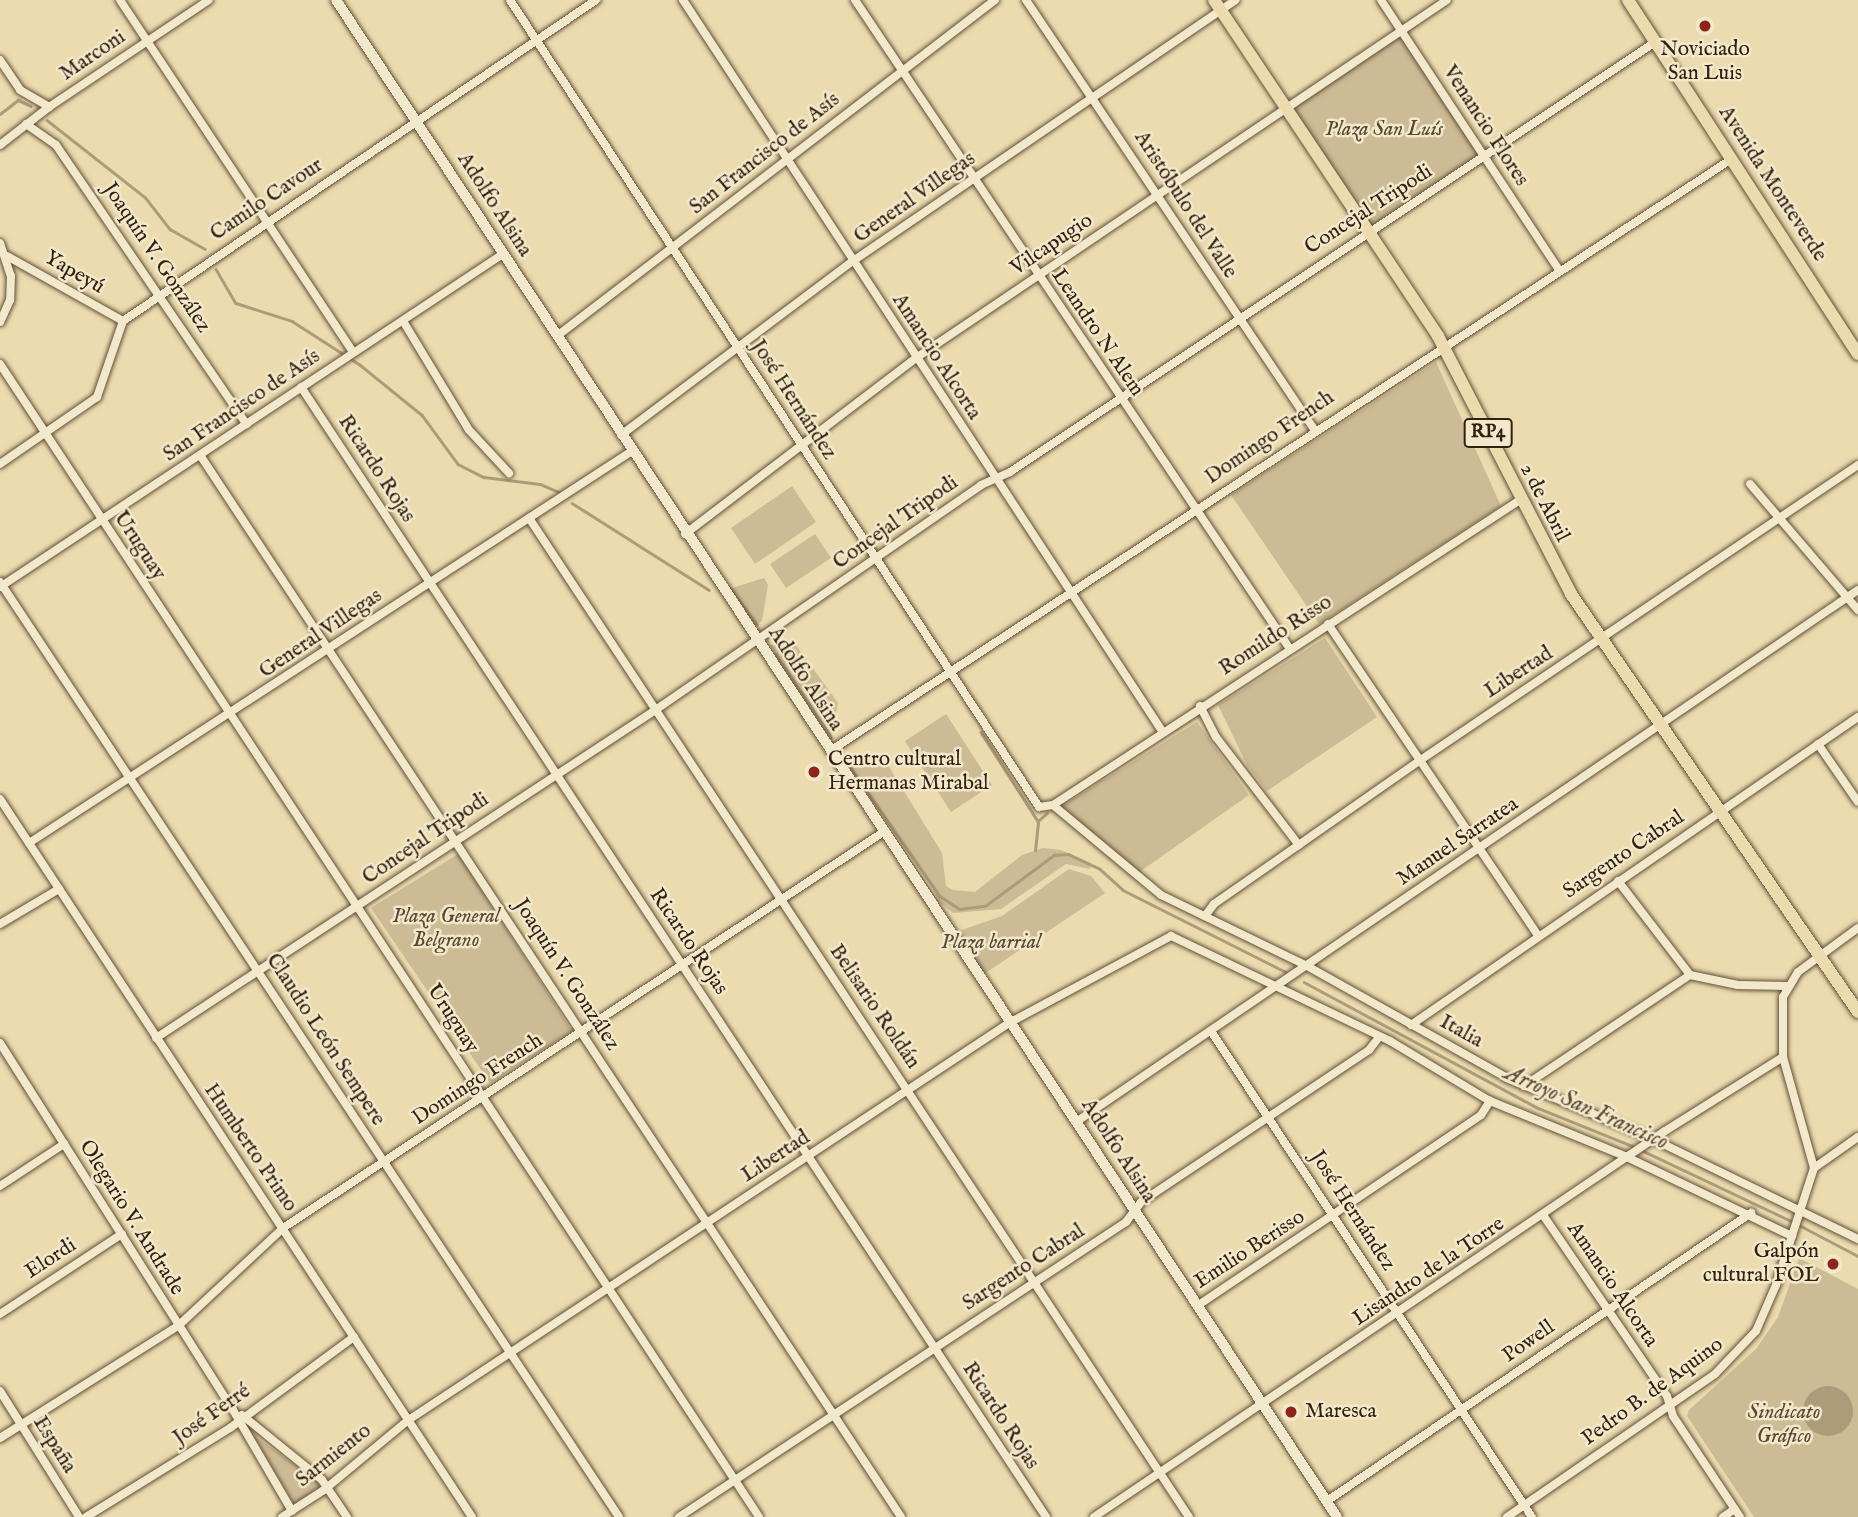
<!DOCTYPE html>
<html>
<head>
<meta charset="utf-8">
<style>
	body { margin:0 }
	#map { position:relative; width:1858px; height:1517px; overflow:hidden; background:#ebdbaf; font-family:"IM FELL English",serif }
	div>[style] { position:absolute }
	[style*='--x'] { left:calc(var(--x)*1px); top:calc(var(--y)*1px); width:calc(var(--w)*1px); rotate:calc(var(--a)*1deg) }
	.green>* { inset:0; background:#ccbb94 }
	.water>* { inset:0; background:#ad9b79 }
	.round { border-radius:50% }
	.stream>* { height:2.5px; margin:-1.25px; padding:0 1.25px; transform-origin:1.25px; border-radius:1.25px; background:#ad9b79 }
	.roads { filter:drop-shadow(0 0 2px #624f38) drop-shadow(0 0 2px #624f38) }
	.minor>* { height:8px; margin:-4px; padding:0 4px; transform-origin:4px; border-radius:4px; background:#f2e8cb }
	.tertiary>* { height:10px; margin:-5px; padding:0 5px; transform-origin:5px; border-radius:5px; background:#f2e8cb }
	.primary>* { height:12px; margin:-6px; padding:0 6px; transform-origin:6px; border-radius:6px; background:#ebdbaf }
	.dots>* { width:19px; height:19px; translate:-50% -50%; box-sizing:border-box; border:4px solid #f2e8cb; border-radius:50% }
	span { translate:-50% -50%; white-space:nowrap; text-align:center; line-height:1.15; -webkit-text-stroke:5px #f2e8cb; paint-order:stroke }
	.shield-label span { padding:2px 5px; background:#f2e8cb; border:2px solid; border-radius:5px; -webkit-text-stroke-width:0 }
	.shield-label { font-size:19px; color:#342010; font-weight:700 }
	.poi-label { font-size:21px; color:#342010 }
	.left { translate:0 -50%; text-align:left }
	.right { translate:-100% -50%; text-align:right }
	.street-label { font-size:21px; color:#342010 }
	.park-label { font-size:21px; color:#5a4731; font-style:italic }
	.water-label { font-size:23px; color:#5e4b35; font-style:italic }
</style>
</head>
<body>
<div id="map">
	<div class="green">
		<i style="clip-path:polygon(1401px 31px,1483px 155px,1367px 231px,1287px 108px)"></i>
		<i style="clip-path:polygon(1436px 362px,1501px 506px,1319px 624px,1231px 495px)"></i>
		<i style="clip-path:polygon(792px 486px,816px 522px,755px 564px,731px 528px)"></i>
		<i style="clip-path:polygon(815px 534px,831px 558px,786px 588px,770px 564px)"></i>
		<i style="clip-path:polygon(764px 578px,768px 585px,762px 621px,757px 624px,732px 588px)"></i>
		<i style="clip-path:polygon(1325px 638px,1377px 717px,1267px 791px,1247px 765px,1218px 705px)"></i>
		<i style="clip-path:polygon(770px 645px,796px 645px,838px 703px,831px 737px)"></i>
		<i style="clip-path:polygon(946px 714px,992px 785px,951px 812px,905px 741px)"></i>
		<i style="clip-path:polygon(1197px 722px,1249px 795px,1138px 873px,1060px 807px)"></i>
		<i style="clip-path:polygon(843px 756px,886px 762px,942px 853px,946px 886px,953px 890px,975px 892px,1022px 855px,1043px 848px,1061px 850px,1092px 864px,1090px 869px,1066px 864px,1001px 909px,953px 913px,938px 901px,934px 888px)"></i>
		<i style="clip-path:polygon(458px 854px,572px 1031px,490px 1083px,371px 908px)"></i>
		<i style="clip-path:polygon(1069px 869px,1091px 876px,1105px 893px,984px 974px,956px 932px,1002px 916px)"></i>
		<i style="clip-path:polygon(1799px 1258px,1858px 1289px,1858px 1517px,1754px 1517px,1687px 1416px,1689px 1410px,1756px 1349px,1778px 1317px)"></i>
		<i style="clip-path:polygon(252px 1434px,319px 1482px,319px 1488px,294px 1504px)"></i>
	</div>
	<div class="water">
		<i class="round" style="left:1803px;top:1386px;width:50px;height:50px"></i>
	</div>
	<div class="stream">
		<i style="--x:0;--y:114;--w:23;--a:-38"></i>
		<i style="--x:18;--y:100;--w:14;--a:25"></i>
		<i style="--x:47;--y:120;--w:125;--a:38.2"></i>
		<i style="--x:145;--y:197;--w:41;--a:52"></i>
		<i style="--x:170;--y:229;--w:40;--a:29.7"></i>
		<i style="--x:216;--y:269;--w:39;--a:60"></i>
		<i style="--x:236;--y:303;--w:59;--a:17.8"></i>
		<i style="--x:292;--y:321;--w:80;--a:32.7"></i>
		<i style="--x:359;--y:364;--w:81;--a:39"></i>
		<i style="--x:422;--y:415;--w:61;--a:53.7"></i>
		<i style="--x:458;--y:464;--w:29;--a:27"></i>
		<i style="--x:484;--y:477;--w:56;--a:7.1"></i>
		<i style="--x:540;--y:484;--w:21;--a:23"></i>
		<i style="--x:572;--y:503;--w:162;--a:32.4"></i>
		<i style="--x:730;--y:588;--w:45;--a:53.1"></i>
		<i style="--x:776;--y:654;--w:100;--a:56.5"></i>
		<i style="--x:981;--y:732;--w:106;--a:57.4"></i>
		<i style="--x:843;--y:756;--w:170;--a:55.3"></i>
		<i style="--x:940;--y:896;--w:23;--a:34"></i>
		<i style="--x:959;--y:909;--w:26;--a:-7"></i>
		<i style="--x:985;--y:906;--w:86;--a:-36.5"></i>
		<i style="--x:1054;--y:855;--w:14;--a:-4"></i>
		<i style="--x:1068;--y:854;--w:35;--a:25"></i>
		<i style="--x:1100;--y:869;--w:31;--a:42"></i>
		<i style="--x:1123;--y:890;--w:182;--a:26.7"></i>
		<i style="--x:1035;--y:851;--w:30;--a:-84"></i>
		<i style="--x:1038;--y:821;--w:12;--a:-42"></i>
		<i style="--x:1304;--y:982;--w:266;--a:28.3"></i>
		<i style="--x:1538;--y:1108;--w:105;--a:21.9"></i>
		<i style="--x:1641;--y:1150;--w:168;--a:25.3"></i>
		<i style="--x:1799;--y:1225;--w:67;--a:27.7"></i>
	</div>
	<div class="roads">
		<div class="minor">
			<i style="--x:120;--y:0;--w:422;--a:56.5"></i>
			<i style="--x:510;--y:0;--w:965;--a:56.75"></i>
			<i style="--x:1039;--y:807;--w:14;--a:-8"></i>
			<i style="--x:1053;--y:805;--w:558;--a:-33.15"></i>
			<i style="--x:683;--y:0;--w:874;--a:56.76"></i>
			<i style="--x:855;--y:0;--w:781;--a:56.17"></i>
			<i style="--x:1026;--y:0;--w:517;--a:56.13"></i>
			<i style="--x:1381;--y:0;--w:325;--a:56.6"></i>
			<i style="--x:0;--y:60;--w:36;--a:56"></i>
			<i style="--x:20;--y:90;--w:34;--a:30"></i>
			<i style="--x:26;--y:124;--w:37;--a:35"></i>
			<i style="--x:56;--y:145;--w:338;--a:55.7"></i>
			<i style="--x:0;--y:145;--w:62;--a:-37.8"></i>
			<i style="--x:49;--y:107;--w:192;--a:-33.8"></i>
			<i style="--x:0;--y:243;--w:35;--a:72"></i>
			<i style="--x:11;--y:276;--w:24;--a:92"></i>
			<i style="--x:10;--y:300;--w:24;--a:114"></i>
			<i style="--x:7;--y:256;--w:133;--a:29.3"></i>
			<i style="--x:403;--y:321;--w:127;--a:58.8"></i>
			<i style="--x:469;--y:430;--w:59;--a:47.1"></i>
			<i style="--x:557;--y:336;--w:552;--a:-37.49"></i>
			<i style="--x:0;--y:364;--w:1380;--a:56.64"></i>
			<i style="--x:301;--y:387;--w:1353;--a:56.6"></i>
			<i style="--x:621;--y:435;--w:290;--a:-36.9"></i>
			<i style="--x:853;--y:261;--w:463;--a:-34.3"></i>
			<i style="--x:200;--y:455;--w:1272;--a:56.57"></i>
			<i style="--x:0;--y:464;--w:118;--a:-34.6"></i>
			<i style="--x:97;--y:397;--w:80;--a:-71.1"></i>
			<i style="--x:123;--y:321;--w:572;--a:-34.16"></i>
			<i style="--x:1750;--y:484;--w:166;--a:49.4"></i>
			<i style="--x:529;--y:518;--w:1197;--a:56.55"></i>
			<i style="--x:685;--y:534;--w:290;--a:-37.3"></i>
			<i style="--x:916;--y:358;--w:640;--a:-33.99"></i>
			<i style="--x:0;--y:582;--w:1121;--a:56.49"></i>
			<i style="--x:0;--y:587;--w:603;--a:-33.51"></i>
			<i style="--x:1328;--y:624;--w:375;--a:56"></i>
			<i style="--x:1200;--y:706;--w:35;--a:63"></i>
			<i style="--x:1216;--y:737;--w:136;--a:52.5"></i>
			<i style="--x:1818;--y:744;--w:70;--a:55.4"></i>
			<i style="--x:830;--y:751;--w:1080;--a:-33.29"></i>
			<i style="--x:0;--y:799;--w:859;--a:56.68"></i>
			<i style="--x:1053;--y:805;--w:141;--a:39.8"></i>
			<i style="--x:1161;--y:895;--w:162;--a:25.9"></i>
			<i style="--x:1307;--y:966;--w:229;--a:29.2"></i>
			<i style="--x:1507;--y:1078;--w:160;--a:22.7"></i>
			<i style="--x:1655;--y:1140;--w:226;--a:26"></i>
			<i style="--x:29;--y:843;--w:719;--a:-33.03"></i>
			<i style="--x:1618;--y:881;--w:118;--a:52.5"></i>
			<i style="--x:1690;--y:975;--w:49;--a:11.8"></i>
			<i style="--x:1738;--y:985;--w:49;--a:1.2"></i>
			<i style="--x:1205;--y:916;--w:15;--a:-53"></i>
			<i style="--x:1214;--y:904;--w:250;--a:-34.9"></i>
			<i style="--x:1419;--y:761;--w:529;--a:-33.99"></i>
			<i style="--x:0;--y:924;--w:69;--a:-30.7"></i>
			<i style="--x:1411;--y:1025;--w:543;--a:-34.57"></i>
			<i style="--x:1211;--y:1031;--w:582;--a:56.56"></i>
			<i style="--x:156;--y:1038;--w:596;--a:-33.29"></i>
			<i style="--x:654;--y:711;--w:397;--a:-34.6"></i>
			<i style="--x:981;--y:485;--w:32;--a:-24"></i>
			<i style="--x:1010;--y:472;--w:777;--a:-33.67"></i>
			<i style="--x:0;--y:1043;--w:435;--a:57.6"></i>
			<i style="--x:233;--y:1410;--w:117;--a:59.7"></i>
			<i style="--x:1524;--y:1086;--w:200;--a:-33.8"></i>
			<i style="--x:1076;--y:1122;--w:946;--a:-34.23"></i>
			<i style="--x:1814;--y:1168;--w:54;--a:-35.2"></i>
			<i style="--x:0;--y:1186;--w:77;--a:-33.3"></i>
			<i style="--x:1543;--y:1215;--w:219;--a:55.6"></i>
			<i style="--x:1667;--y:1396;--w:21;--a:73"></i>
			<i style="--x:1673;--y:1416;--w:121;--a:56.4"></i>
			<i style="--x:1197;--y:1306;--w:342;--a:-33.9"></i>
			<i style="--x:1481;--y:1115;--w:17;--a:-57"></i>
			<i style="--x:0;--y:1314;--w:146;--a:-33.3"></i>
			<i style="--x:0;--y:1391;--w:149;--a:57.9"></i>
			<i style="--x:242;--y:1415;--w:103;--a:39.1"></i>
			<i style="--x:322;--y:1480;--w:45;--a:56"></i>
			<i style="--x:0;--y:1438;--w:210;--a:-32.2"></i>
			<i style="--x:178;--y:1326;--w:144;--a:-43"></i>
			<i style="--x:283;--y:1228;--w:718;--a:-33.4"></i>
			<i style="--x:1327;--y:1501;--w:513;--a:-34.19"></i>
			<i style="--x:86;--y:1517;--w:169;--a:-31.7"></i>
			<i style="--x:230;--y:1428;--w:154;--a:-36.3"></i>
			<i style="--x:282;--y:1517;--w:50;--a:-32.7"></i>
			<i style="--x:324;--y:1490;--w:108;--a:-39.7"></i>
			<i style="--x:407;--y:1421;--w:722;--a:-33.47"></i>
			<i style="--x:1009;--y:1023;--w:184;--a:-28.2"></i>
			<i style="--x:1171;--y:936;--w:243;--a:25.6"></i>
			<i style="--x:1390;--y:1041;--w:117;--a:31"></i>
			<i style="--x:1490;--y:1101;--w:148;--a:22.2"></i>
			<i style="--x:1627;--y:1157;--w:183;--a:25.6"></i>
			<i style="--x:679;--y:1517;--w:536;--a:-33.42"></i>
			<i style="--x:1126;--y:1222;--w:25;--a:-53"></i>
			<i style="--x:1141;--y:1202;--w:274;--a:-33.7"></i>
			<i style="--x:1369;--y:1050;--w:16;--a:-52"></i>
			<i style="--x:1094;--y:1517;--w:689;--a:-34.06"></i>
			<i style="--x:1665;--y:1131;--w:139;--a:-32.1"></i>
			<i style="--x:1507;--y:1517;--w:252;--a:-34.5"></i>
			<i style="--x:1715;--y:1374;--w:59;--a:-46.4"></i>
			<i style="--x:1756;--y:1331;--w:50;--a:-66.5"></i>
			<i style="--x:1776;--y:1285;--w:123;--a:-72"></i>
			<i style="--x:1814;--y:1168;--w:115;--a:-105.6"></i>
			<i style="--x:1783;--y:1057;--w:60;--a:-90"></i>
			<i style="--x:1783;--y:997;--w:29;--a:-59"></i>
			<i style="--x:1798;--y:972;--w:74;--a:-36.3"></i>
			<i style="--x:1723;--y:1517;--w:14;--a:-34"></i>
		</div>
		<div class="tertiary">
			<i style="--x:336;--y:0;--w:1817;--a:56.58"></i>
		</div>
		<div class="primary">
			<i style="--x:1214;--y:0;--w:404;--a:56.3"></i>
			<i style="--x:1438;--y:336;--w:290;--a:62.7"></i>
			<i style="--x:1571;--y:594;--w:507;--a:55.53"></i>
			<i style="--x:1628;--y:0;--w:422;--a:57"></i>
		</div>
	</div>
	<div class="dots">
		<i style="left:1705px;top:26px;background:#8f2418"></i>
		<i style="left:814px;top:772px;background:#8f2418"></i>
		<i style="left:1833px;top:1264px;background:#8f2418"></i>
		<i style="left:1291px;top:1412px;background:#8f2418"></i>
	</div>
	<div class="shield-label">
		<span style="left:1488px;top:433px">RP4</span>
	</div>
	<div class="poi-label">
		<span style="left:1705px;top:62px">Noviciado<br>San Luis</span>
		<span class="left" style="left:828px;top:772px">Centro cultural<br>Hermanas Mirabal</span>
		<span class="right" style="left:1819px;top:1264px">Galpón<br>cultural FOL</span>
		<span class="left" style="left:1305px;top:1412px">Maresca</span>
	</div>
	<div class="street-label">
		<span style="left:93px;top:56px;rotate:-34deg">Marconi</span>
		<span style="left:1485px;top:126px;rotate:57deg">Venancio Flores</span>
		<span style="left:765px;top:154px;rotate:-38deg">San Francisco de Asís</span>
		<span style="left:1772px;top:184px;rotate:57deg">Avenida Monteverde</span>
		<span style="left:915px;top:198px;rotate:-35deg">General Villegas</span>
		<span style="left:267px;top:200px;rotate:-34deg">Camilo Cavour</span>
		<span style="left:494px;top:205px;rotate:57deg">Adolfo Alsina</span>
		<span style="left:1185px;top:205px;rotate:57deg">Aristóbulo del Valle</span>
		<span style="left:1369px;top:210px;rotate:-33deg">Concejal Tripodi</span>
		<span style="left:1052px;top:245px;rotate:-34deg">Vilcapugio</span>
		<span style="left:156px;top:258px;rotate:56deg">Joaquín V. González</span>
		<span style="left:74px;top:273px;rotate:30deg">Yapeyú</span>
		<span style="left:1097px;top:333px;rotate:56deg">Leandro N Alem</span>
		<span style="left:936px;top:357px;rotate:57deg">Amancio Alcorta</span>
		<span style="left:793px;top:400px;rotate:57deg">José Hernández</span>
		<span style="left:242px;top:406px;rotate:-34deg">San Francisco de Asís</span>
		<span style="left:1270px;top:438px;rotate:-34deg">Domingo French</span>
		<span style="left:376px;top:469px;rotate:57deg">Ricardo Rojas</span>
		<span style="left:1544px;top:503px;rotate:63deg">2 de Abril</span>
		<span style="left:896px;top:523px;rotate:-35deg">Concejal Tripodi</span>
		<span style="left:139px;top:546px;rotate:57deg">Uruguay</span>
		<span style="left:321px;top:634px;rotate:-34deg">General Villegas</span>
		<span style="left:1276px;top:636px;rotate:-33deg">Romildo Risso</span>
		<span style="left:1519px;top:673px;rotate:-33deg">Libertad</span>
		<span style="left:805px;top:679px;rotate:57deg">Adolfo Alsina</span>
		<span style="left:426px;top:839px;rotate:-34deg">Concejal Tripodi</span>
		<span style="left:1458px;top:842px;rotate:-34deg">Manuel Sarratea</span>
		<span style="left:1624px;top:855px;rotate:-34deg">Sargento Cabral</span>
		<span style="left:688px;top:942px;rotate:56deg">Ricardo Rojas</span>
		<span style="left:566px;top:975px;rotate:57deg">Joaquín V. González</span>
		<span style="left:874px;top:1007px;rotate:56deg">Belisario Roldán</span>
		<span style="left:452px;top:1019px;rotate:57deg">Uruguay</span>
		<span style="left:1461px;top:1032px;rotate:29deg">Italia</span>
		<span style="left:325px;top:1040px;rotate:57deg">Claudio León Sempere</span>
		<span style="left:478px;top:1080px;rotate:-33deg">Domingo French</span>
		<span style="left:250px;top:1148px;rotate:56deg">Humberto Primo</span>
		<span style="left:1118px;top:1151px;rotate:57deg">Adolfo Alsina</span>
		<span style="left:776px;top:1157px;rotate:-33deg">Libertad</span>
		<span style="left:1352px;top:1211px;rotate:57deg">José Hernández</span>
		<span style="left:131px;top:1218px;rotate:58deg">Olegario V. Andrade</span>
		<span style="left:1250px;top:1250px;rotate:-33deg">Emilio Berisso</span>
		<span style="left:51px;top:1259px;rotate:-33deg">Elordi</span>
		<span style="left:1024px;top:1268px;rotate:-33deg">Sargento Cabral</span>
		<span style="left:1429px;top:1272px;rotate:-34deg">Lisandro de la Torre</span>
		<span style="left:1612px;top:1285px;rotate:56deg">Amancio Alcorta</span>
		<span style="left:1529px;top:1342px;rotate:-35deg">Powell</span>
		<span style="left:1653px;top:1392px;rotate:-36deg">Pedro B. de Aquino</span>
		<span style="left:212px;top:1415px;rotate:-35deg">José Ferré</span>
		<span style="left:1000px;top:1416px;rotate:57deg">Ricardo Rojas</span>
		<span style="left:54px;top:1445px;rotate:58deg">España</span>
		<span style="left:334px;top:1456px;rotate:-38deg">Sarmiento</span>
	</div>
	<div class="park-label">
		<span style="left:1384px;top:130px">Plaza San Luís</span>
		<span style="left:446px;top:929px">Plaza General<br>Belgrano</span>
		<span style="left:991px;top:943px">Plaza barrial</span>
		<span style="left:1784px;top:1425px">Sindicato<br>Gráfico</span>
	</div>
	<div class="water-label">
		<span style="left:1586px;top:1108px;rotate:24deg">Arroyo San Francisco</span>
	</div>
</div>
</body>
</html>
